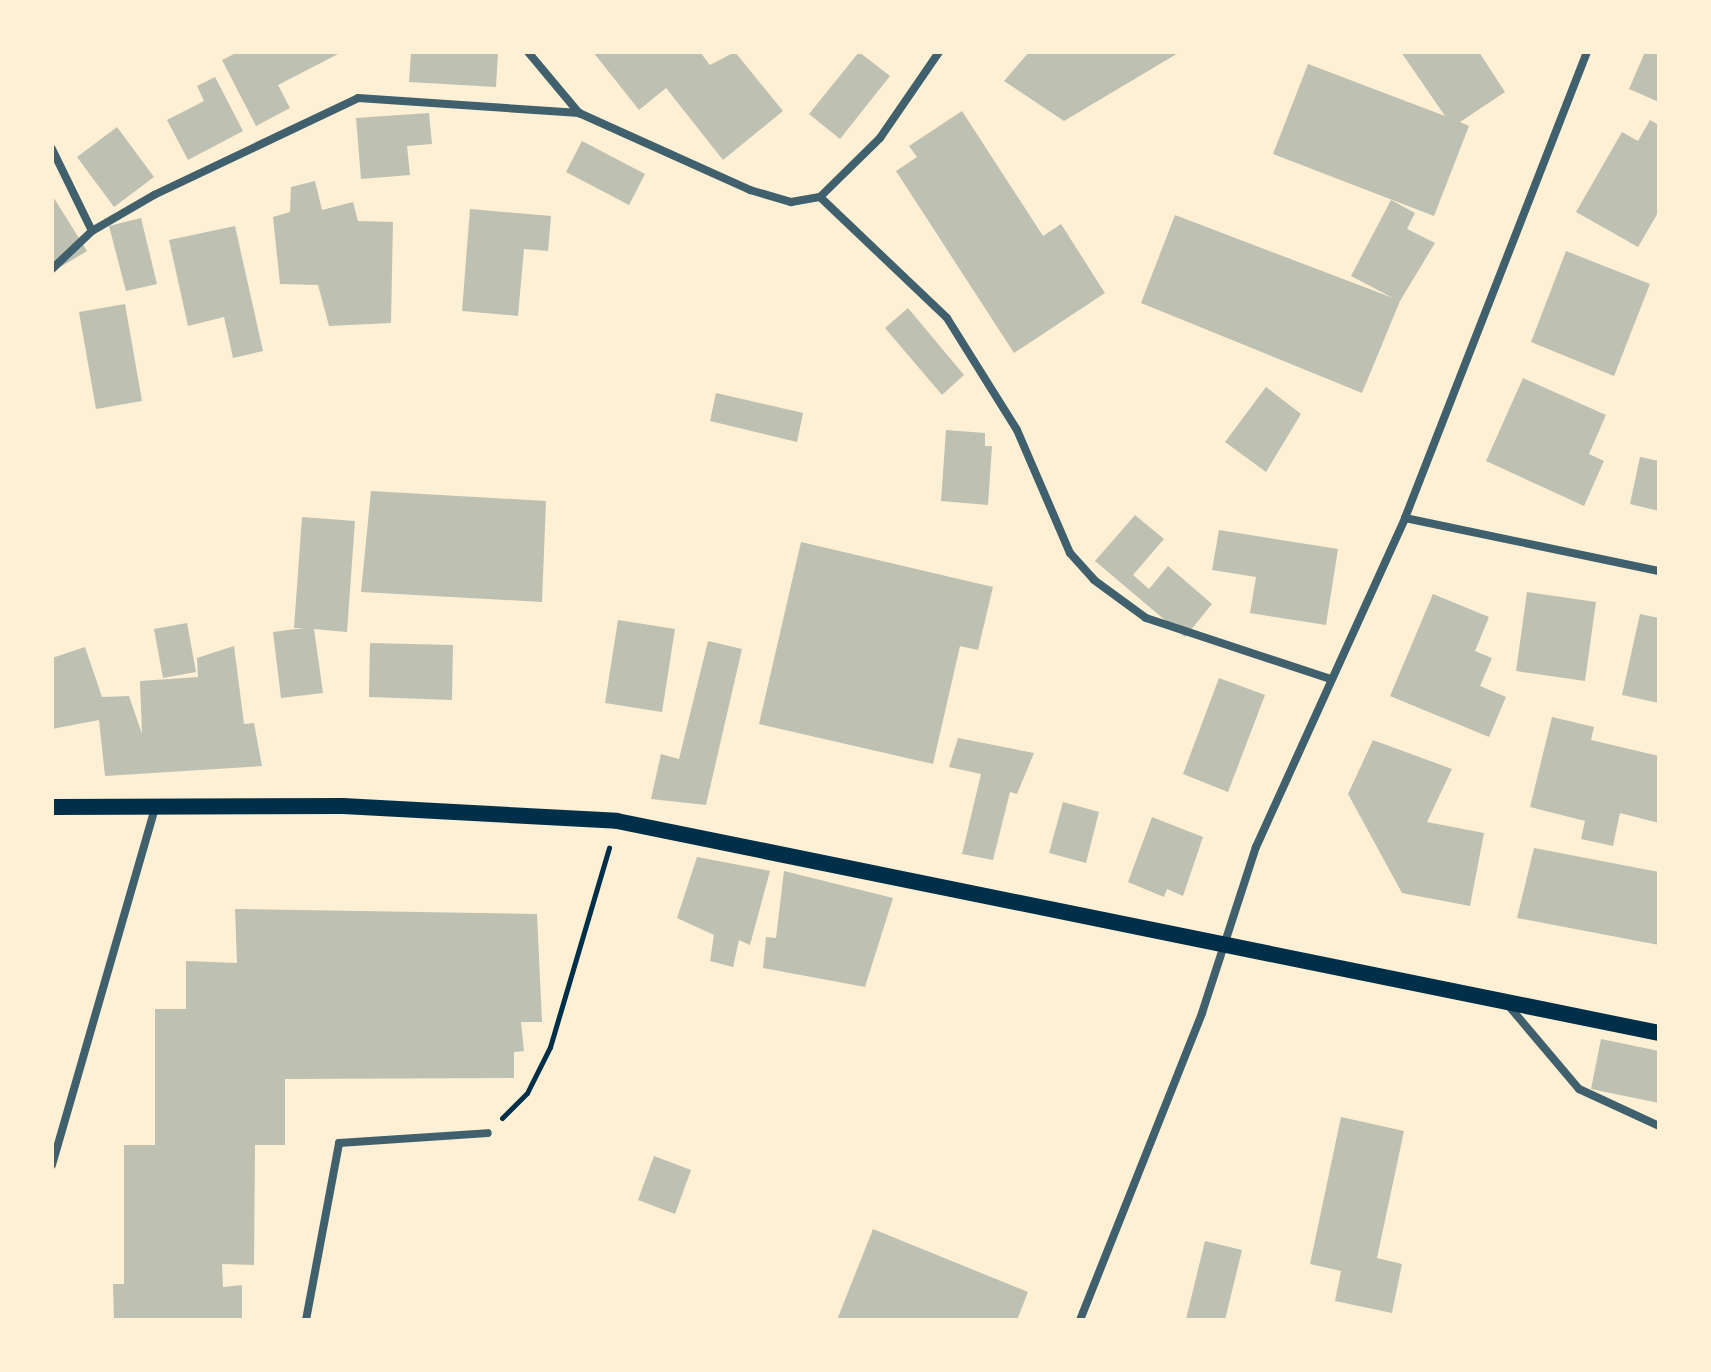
<!DOCTYPE html>
<html>
<head>
<meta charset="utf-8">
<style>
	body { margin:0 }
	#map { position:relative; width:1711px; height:1372px; overflow:hidden; background:#fdf0d5; font-family:"Alegreya Sans",sans-serif }
	div>[style] { position:absolute }
	[style*='--x'] { left:calc(var(--x)*1px); top:calc(var(--y)*1px); width:calc(var(--w)*1px); rotate:calc(var(--a)*1deg) }
	.building>* { inset:0; background:#bec0b2 }
	.path>* { height:5px; margin:-2.5px; padding:0 2.5px; transform-origin:2.5px; border-radius:2.5px; background:#003049 }
	.minor>* { height:8px; margin:-4px; padding:0 4px; transform-origin:4px; border-radius:4px; background:#3f606c }
	.secondary>* { height:16px; margin:-8px; padding:0 8px; transform-origin:8px; border-radius:8px; background:#003049 }
	span { translate:-50% -50%; white-space:nowrap; text-align:center; line-height:1.15; -webkit-text-stroke:7px #fdf0d5; paint-order:stroke }
	.frame { position:absolute; inset:0; border:54px solid #fdf0d5; pointer-events:none }
</style>
</head>
<body>
<div id="map">
	<div class="building">
		<i style="clip-path:polygon(238px 52px,342px 52px,278px 85px,290px 108px,256px 126px,222px 60px)"></i>
		<i style="clip-path:polygon(498px 52px,496px 87px,409px 82px,411px 53px)"></i>
		<i style="clip-path:polygon(593px 52px,700px 52px,710px 65px,735px 52px,783px 111px,723px 160px,666px 88px,639px 110px)"></i>
		<i style="clip-path:polygon(859px 52px,890px 76px,840px 139px,809px 114px)"></i>
		<i style="clip-path:polygon(1029px 52px,1180px 52px,1064px 121px,1004px 81px)"></i>
		<i style="clip-path:polygon(1401px 52px,1479px 52px,1505px 92px,1460px 122px,1469px 126px,1434px 216px,1273px 154px,1308px 64px,1445px 116px)"></i>
		<i style="clip-path:polygon(1645px 52px,1659px 52px,1659px 102px,1629px 89px)"></i>
		<i style="clip-path:polygon(215px 77px,243px 131px,188px 160px,167px 120px,204px 101px,197px 86px)"></i>
		<i style="clip-path:polygon(962px 111px,1043px 236px,1061px 224px,1105px 293px,1014px 353px,896px 171px,917px 157px,909px 146px)"></i>
		<i style="clip-path:polygon(429px 113px,432px 144px,407px 146px,410px 175px,361px 179px,356px 118px)"></i>
		<i style="clip-path:polygon(1650px 120px,1659px 125px,1659px 211px,1638px 247px,1576px 212px,1622px 132px,1638px 141px)"></i>
		<i style="clip-path:polygon(117px 127px,154px 177px,114px 207px,77px 157px)"></i>
		<i style="clip-path:polygon(582px 141px,645px 174px,629px 205px,566px 172px)"></i>
		<i style="clip-path:polygon(315px 181px,322px 210px,353px 202px,358px 221px,393px 222px,391px 323px,329px 326px,318px 285px,280px 284px,273px 217px,290px 212px,291px 187px)"></i>
		<i style="clip-path:polygon(52px 195px,87px 251px,52px 272px)"></i>
		<i style="clip-path:polygon(1391px 200px,1415px 213px,1407px 229px,1435px 243px,1400px 301px,1362px 393px,1141px 303px,1175px 215px,1393px 298px,1351px 276px)"></i>
		<i style="clip-path:polygon(470px 209px,551px 216px,548px 251px,524px 249px,518px 316px,462px 311px)"></i>
		<i style="clip-path:polygon(141px 218px,157px 284px,126px 291px,109px 226px)"></i>
		<i style="clip-path:polygon(235px 226px,263px 351px,233px 358px,224px 317px,188px 326px,169px 240px)"></i>
		<i style="clip-path:polygon(1566px 251px,1650px 284px,1614px 376px,1531px 342px)"></i>
		<i style="clip-path:polygon(125px 304px,142px 401px,96px 409px,79px 312px)"></i>
		<i style="clip-path:polygon(908px 308px,964px 375px,942px 395px,885px 328px)"></i>
		<i style="clip-path:polygon(1523px 378px,1606px 415px,1589px 454px,1604px 461px,1584px 506px,1486px 461px)"></i>
		<i style="clip-path:polygon(1266px 387px,1301px 414px,1266px 472px,1225px 442px)"></i>
		<i style="clip-path:polygon(716px 393px,803px 413px,797px 442px,710px 421px)"></i>
		<i style="clip-path:polygon(946px 430px,985px 433px,985px 446px,992px 446px,988px 505px,941px 501px)"></i>
		<i style="clip-path:polygon(1640px 457px,1659px 461px,1659px 511px,1630px 504px)"></i>
		<i style="clip-path:polygon(371px 491px,546px 501px,542px 602px,361px 592px)"></i>
		<i style="clip-path:polygon(1135px 515px,1164px 539px,1133px 575px,1149px 589px,1168px 566px,1212px 604px,1185px 637px,1095px 561px)"></i>
		<i style="clip-path:polygon(302px 517px,355px 521px,347px 632px,314px 629px,323px 693px,281px 698px,273px 632px,304px 628px,294px 628px)"></i>
		<i style="clip-path:polygon(1219px 530px,1338px 549px,1326px 625px,1250px 613px,1256px 577px,1212px 570px)"></i>
		<i style="clip-path:polygon(801px 542px,993px 587px,978px 650px,960px 646px,933px 764px,759px 724px)"></i>
		<i style="clip-path:polygon(1527px 592px,1596px 602px,1585px 681px,1516px 671px)"></i>
		<i style="clip-path:polygon(1433px 594px,1489px 617px,1475px 651px,1492px 658px,1480px 686px,1506px 697px,1489px 737px,1390px 696px)"></i>
		<i style="clip-path:polygon(1640px 614px,1659px 618px,1659px 703px,1622px 695px)"></i>
		<i style="clip-path:polygon(618px 620px,675px 629px,662px 712px,605px 703px)"></i>
		<i style="clip-path:polygon(187px 623px,196px 672px,163px 678px,154px 629px)"></i>
		<i style="clip-path:polygon(708px 641px,742px 649px,706px 805px,651px 799px,661px 754px,679px 759px)"></i>
		<i style="clip-path:polygon(370px 643px,453px 645px,452px 700px,369px 697px)"></i>
		<i style="clip-path:polygon(234px 646px,244px 724px,254px 723px,262px 766px,105px 776px,99px 720px,52px 729px,52px 658px,85px 647px,102px 697px,129px 696px,142px 734px,140px 681px,198px 677px,197px 658px)"></i>
		<i style="clip-path:polygon(1219px 678px,1265px 695px,1228px 792px,1183px 774px)"></i>
		<i style="clip-path:polygon(1552px 717px,1594px 727px,1591px 740px,1659px 756px,1659px 823px,1620px 813px,1613px 846px,1581px 839px,1585px 821px,1530px 807px)"></i>
		<i style="clip-path:polygon(958px 738px,1034px 753px,1017px 794px,1010px 792px,993px 860px,962px 854px,981px 774px,949px 767px)"></i>
		<i style="clip-path:polygon(1373px 740px,1452px 769px,1427px 822px,1484px 833px,1470px 906px,1402px 893px,1348px 794px)"></i>
		<i style="clip-path:polygon(1063px 802px,1099px 812px,1086px 863px,1049px 853px)"></i>
		<i style="clip-path:polygon(1152px 817px,1203px 837px,1183px 896px,1167px 889px,1164px 897px,1128px 882px)"></i>
		<i style="clip-path:polygon(1534px 848px,1659px 872px,1659px 945px,1517px 918px)"></i>
		<i style="clip-path:polygon(697px 857px,770px 871px,750px 945px,739px 940px,733px 967px,710px 961px,714px 935px,677px 918px)"></i>
		<i style="clip-path:polygon(784px 871px,893px 898px,865px 987px,763px 968px,766px 937px,776px 938px)"></i>
		<i style="clip-path:polygon(235px 909px,537px 914px,542px 1022px,521px 1022px,524px 1051px,514px 1052px,514px 1078px,285px 1079px,285px 1145px,255px 1145px,254px 1265px,222px 1264px,223px 1287px,242px 1285px,242px 1320px,114px 1320px,113px 1284px,124px 1284px,124px 1145px,155px 1145px,155px 1009px,186px 1009px,186px 961px,237px 963px)"></i>
		<i style="clip-path:polygon(1601px 1039px,1659px 1051px,1659px 1103px,1591px 1089px)"></i>
		<i style="clip-path:polygon(1341px 1117px,1404px 1131px,1377px 1258px,1402px 1264px,1392px 1313px,1335px 1301px,1341px 1271px,1310px 1264px)"></i>
		<i style="clip-path:polygon(654px 1156px,691px 1170px,675px 1214px,638px 1200px)"></i>
		<i style="clip-path:polygon(873px 1229px,1028px 1292px,1017px 1320px,837px 1320px)"></i>
		<i style="clip-path:polygon(1205px 1241px,1242px 1250px,1225px 1320px,1186px 1319px)"></i>
	</div>
	<div class="path">
		<i style="--x:502;--y:1118;--w:35;--a:-45"></i>
		<i style="--x:527;--y:1093;--w:51;--a:-63.4"></i>
		<i style="--x:550;--y:1047;--w:208;--a:-73.5"></i>
	</div>
	<div class="minor">
		<i style="--x:528;--y:52;--w:80;--a:50.1"></i>
		<i style="--x:52;--y:149;--w:91;--a:64"></i>
		<i style="--x:820;--y:197;--w:175;--a:43.6"></i>
		<i style="--x:947;--y:318;--w:132;--a:58"></i>
		<i style="--x:1017;--y:430;--w:134;--a:66.7"></i>
		<i style="--x:1070;--y:553;--w:36;--a:48"></i>
		<i style="--x:1094;--y:580;--w:64;--a:36.2"></i>
		<i style="--x:1146;--y:618;--w:194;--a:18.3"></i>
		<i style="--x:52;--y:269;--w:55;--a:-43.5"></i>
		<i style="--x:92;--y:231;--w:72;--a:-30.1"></i>
		<i style="--x:154;--y:195;--w:226;--a:-25.4"></i>
		<i style="--x:358;--y:98;--w:222;--a:3.9"></i>
		<i style="--x:579;--y:113;--w:188;--a:24.2"></i>
		<i style="--x:750;--y:190;--w:43;--a:16.3"></i>
		<i style="--x:791;--y:202;--w:29;--a:-10"></i>
		<i style="--x:820;--y:197;--w:84;--a:-44.5"></i>
		<i style="--x:880;--y:138;--w:104;--a:-55.5"></i>
		<i style="--x:1405;--y:518;--w:259;--a:11.8"></i>
		<i style="--x:1508;--y:1005;--w:110;--a:49.8"></i>
		<i style="--x:1579;--y:1089;--w:88;--a:24.8"></i>
		<i style="--x:52;--y:1165;--w:373;--a:-73.9"></i>
		<i style="--x:306;--y:1320;--w:180;--a:-79.4"></i>
		<i style="--x:339;--y:1143;--w:149;--a:-3.8"></i>
		<i style="--x:1080;--y:1320;--w:330;--a:-68.3"></i>
		<i style="--x:1202;--y:1013;--w:175;--a:-72"></i>
		<i style="--x:1256;--y:847;--w:361;--a:-65.6"></i>
		<i style="--x:1405;--y:518;--w:500;--a:-68.67"></i>
	</div>
	<div class="secondary">
		<i style="--x:52;--y:807;--w:291;--a:-0.2"></i>
		<i style="--x:343;--y:806;--w:274;--a:3.1"></i>
		<i style="--x:617;--y:821;--w:1063;--a:11.5"></i>
	</div>
	<div class="frame"></div>
</div>
</body>
</html>
